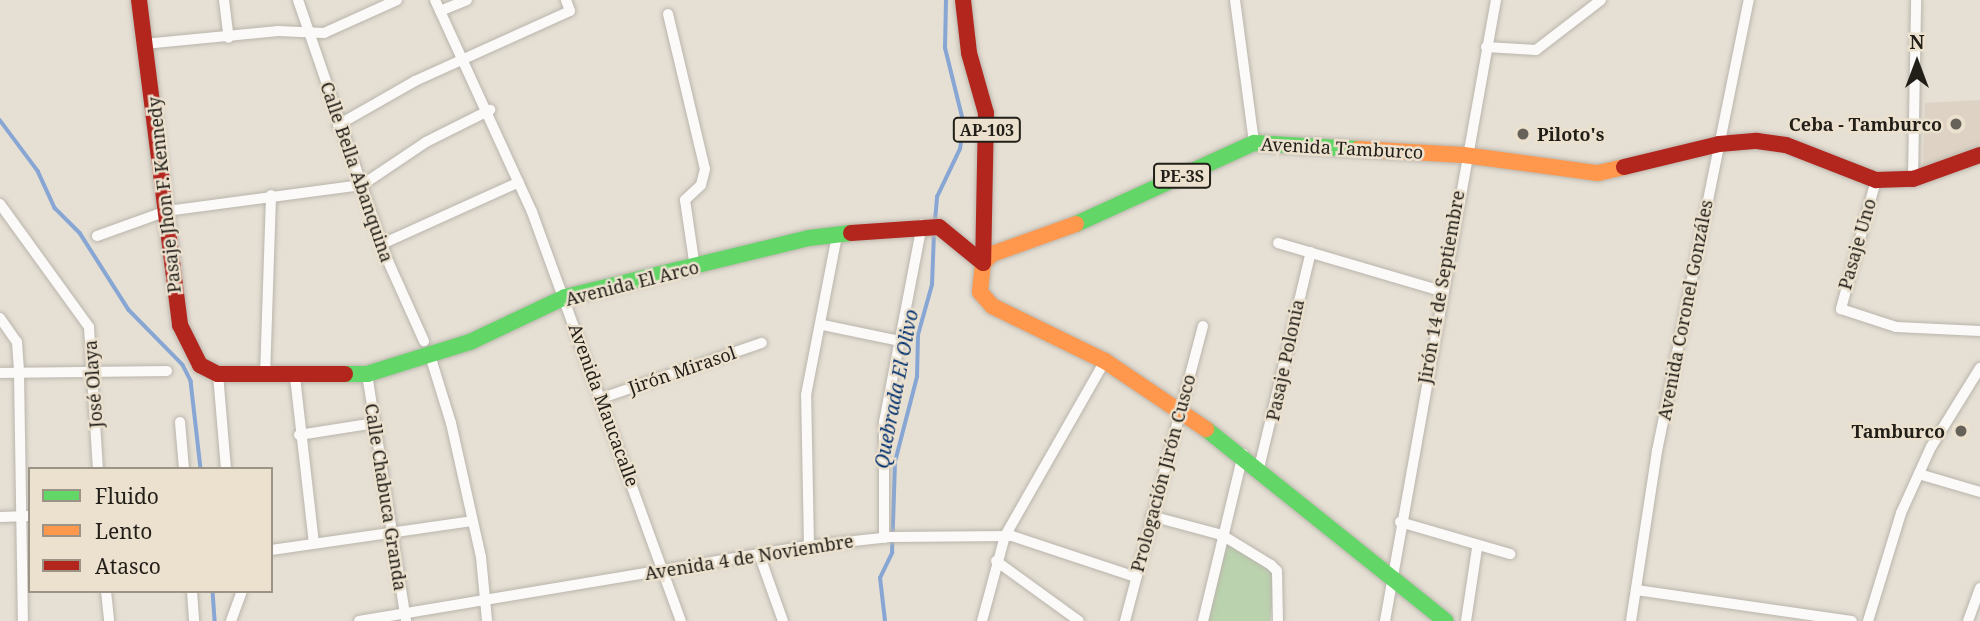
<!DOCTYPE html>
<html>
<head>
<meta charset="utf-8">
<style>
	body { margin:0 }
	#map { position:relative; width:1980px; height:621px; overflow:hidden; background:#e5dfd4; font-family:"Noto Serif",serif }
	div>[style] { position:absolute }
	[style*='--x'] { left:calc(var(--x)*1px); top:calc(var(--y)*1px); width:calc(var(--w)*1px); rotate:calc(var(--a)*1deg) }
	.education>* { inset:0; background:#ded2c4 }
	.green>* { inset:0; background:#bbd2ae }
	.stream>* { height:3.5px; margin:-1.75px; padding:0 1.75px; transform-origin:1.75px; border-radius:1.75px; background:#88a6d3 }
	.roads { filter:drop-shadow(0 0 2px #bab5ac) drop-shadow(0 0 2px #bab5ac) }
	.street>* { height:10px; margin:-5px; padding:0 5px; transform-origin:5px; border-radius:5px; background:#fbfaf9 }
	.fast>* { height:16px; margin:-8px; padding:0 8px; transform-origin:8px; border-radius:8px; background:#63d668 }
	.slow>* { height:16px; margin:-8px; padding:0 8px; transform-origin:8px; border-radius:8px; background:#ff974d }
	.jam>* { height:16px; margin:-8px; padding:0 8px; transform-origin:8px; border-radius:8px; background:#b3261e }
	.dots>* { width:19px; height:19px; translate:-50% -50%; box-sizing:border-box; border:4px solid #ebe1ce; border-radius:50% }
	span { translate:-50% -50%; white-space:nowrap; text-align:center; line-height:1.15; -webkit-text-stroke:5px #ebe1ce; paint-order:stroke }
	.shield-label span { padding:2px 5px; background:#ebe1ce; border:2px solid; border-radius:5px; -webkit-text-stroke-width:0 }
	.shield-label { font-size:16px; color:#221e18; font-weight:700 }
	.poi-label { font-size:18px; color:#221e18; font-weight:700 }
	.right { translate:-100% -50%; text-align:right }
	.left { translate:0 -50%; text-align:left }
	.street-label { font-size:18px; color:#221e18 }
	.water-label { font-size:19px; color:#053370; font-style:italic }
	.legend { position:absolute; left:28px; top:467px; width:245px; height:126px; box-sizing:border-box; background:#ebe1ce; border:2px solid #9b9385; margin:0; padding:9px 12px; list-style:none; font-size:21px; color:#221e18 }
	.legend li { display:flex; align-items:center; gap:14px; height:35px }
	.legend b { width:35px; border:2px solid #9b9385 }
	.north { position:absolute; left:1882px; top:28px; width:70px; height:70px; -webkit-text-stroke:5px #ebe1ce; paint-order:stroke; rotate:0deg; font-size:19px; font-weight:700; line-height:28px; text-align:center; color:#221e18 }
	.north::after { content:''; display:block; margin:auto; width:24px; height:32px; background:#221e18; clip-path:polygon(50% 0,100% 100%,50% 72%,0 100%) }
</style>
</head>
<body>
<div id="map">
	<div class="education">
		<i style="clip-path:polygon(1980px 100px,1980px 149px,1923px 169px,1925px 103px)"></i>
	</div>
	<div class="green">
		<i style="clip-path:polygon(1227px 541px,1276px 571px,1270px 621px,1206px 621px)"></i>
	</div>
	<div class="stream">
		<i style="--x:0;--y:120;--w:64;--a:53.3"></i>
		<i style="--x:38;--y:171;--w:41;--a:65.3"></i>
		<i style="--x:55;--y:208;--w:35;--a:45"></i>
		<i style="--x:80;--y:233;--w:91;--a:57.5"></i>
		<i style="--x:129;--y:310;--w:77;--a:45.5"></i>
		<i style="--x:183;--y:365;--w:18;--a:63"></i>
		<i style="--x:191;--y:381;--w:89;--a:83.5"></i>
		<i style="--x:935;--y:221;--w:24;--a:-85"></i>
		<i style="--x:937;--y:197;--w:53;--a:-64.4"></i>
		<i style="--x:960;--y:149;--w:24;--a:-81"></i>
		<i style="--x:964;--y:125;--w:79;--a:-103.9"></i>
		<i style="--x:945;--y:48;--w:48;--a:-88.8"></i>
		<i style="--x:213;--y:591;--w:30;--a:86"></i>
		<i style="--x:885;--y:621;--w:43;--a:-96.6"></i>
		<i style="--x:880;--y:578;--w:28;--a:-64"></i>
		<i style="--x:892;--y:553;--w:91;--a:-88.1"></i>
		<i style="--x:895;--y:462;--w:88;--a:-75.5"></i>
		<i style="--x:917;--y:377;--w:42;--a:-88.6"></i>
		<i style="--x:918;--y:335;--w:52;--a:-74.4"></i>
		<i style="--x:932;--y:285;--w:53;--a:-87.8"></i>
	</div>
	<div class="roads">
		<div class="street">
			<i style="--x:224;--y:0;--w:38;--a:83"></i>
			<i style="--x:298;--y:0;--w:276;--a:71"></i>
			<i style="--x:388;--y:261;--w:88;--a:65.8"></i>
			<i style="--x:435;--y:0;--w:233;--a:65.4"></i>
			<i style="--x:532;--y:212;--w:435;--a:70"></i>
			<i style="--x:1235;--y:0;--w:144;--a:82.4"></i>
			<i style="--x:440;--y:11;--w:29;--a:-22"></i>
			<i style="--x:668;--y:14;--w:159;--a:76.6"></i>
			<i style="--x:705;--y:169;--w:16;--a:104"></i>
			<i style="--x:701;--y:185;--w:22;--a:137"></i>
			<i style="--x:685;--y:200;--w:69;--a:81.6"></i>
			<i style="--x:144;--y:44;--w:135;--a:-5.5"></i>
			<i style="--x:278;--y:31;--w:46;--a:2.5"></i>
			<i style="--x:324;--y:33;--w:80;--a:-24.3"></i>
			<i style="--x:1486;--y:47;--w:50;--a:3.4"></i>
			<i style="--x:1536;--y:50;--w:82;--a:-37.6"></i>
			<i style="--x:338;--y:125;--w:89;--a:-29.7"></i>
			<i style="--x:415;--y:81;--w:170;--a:-24.3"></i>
			<i style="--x:570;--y:11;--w:12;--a:-110"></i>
			<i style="--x:1913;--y:179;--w:179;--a:-89"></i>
			<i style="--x:1876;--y:180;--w:134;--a:105.2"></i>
			<i style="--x:1841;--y:309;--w:58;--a:18.1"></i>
			<i style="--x:1896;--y:327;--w:84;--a:2.7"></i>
			<i style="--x:0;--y:204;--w:152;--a:54.1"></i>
			<i style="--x:89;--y:327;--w:142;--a:86.4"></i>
			<i style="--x:97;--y:236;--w:74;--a:-19.7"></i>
			<i style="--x:167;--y:211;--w:197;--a:-7.6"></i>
			<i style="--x:362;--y:185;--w:77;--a:-33.9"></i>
			<i style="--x:426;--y:142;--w:72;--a:-26.6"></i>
			<i style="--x:1278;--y:243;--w:170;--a:16.4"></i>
			<i style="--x:382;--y:244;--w:150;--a:-24.3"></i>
			<i style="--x:0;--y:318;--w:29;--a:55"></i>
			<i style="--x:17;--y:342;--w:31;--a:86"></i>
			<i style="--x:19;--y:373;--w:248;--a:89.1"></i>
			<i style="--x:823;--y:325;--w:79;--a:11.7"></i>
			<i style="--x:429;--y:352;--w:74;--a:72.8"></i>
			<i style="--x:451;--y:423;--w:137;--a:77.4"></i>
			<i style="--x:481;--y:557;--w:64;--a:84.6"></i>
			<i style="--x:0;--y:373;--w:167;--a:-0.7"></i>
			<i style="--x:218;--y:374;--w:95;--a:85.2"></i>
			<i style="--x:367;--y:374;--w:250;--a:81"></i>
			<i style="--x:265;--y:377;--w:182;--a:-88.1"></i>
			<i style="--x:295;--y:377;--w:167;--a:83.5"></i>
			<i style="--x:602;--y:398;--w:169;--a:-19"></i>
			<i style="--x:180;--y:422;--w:47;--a:85.1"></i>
			<i style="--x:299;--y:435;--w:77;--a:-9"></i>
			<i style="--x:1259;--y:468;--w:222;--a:-76.5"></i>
			<i style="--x:1919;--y:474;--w:64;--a:16.4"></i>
			<i style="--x:1151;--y:516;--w:73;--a:15"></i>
			<i style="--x:1222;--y:535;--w:57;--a:31.5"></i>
			<i style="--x:1271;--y:565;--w:8;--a:45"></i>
			<i style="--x:1277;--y:571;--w:50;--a:88.9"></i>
			<i style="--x:0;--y:517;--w:30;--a:-2"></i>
			<i style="--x:1400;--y:522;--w:115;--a:16.2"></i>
			<i style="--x:884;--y:538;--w:116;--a:-90"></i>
			<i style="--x:884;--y:422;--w:201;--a:-79.1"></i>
			<i style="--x:809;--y:546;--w:151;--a:-91.1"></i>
			<i style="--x:806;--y:395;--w:163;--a:-79"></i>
			<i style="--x:271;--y:550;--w:203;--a:-8.2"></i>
			<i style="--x:759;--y:554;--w:71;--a:70.3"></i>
			<i style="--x:996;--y:561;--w:102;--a:35.9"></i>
			<i style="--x:1636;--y:590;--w:218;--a:8.2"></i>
			<i style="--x:106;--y:591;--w:30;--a:84"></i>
			<i style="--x:192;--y:591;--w:30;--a:86"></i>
			<i style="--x:231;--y:621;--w:32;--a:-70"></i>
			<i style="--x:359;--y:621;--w:456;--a:-9.5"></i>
			<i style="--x:809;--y:546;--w:81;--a:-6.3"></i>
			<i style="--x:890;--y:537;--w:122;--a:-0.5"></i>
			<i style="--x:1012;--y:536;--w:131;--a:18.3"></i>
			<i style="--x:982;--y:621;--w:88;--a:-74.9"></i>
			<i style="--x:1005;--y:536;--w:202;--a:-60.3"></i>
			<i style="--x:1125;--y:621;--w:305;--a:-75.2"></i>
			<i style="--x:1203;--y:621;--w:172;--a:-76.5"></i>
			<i style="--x:1385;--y:621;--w:631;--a:-79.87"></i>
			<i style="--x:1466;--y:621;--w:74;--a:-81.4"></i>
			<i style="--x:1631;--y:621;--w:172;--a:-81.3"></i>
			<i style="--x:1657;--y:451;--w:460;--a:-78.5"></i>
			<i style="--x:1868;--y:621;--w:113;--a:-73"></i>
			<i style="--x:1901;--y:513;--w:72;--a:-65.6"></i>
			<i style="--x:1931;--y:447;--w:93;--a:-58.2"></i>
			<i style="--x:1968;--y:621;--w:35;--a:-70"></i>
		</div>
		<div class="fast">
			<i style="--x:1076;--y:224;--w:196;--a:-24.5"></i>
			<i style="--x:1254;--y:143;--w:104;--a:3.3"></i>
			<i style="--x:345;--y:374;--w:22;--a:0"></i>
			<i style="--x:367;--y:374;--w:108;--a:-17.3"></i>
			<i style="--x:470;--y:342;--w:105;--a:-25.3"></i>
			<i style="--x:565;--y:297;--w:251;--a:-13.6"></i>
			<i style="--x:809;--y:238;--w:42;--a:-6.8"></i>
			<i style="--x:1206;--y:429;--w:307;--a:38.7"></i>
		</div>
		<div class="slow">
			<i style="--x:1358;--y:149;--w:106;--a:3.2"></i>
			<i style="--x:1464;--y:155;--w:135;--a:7.7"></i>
			<i style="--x:1598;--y:173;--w:27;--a:-13"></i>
			<i style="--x:1076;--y:224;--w:89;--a:160.3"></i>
			<i style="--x:992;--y:254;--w:13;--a:135"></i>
			<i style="--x:983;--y:263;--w:29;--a:96"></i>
			<i style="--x:980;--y:292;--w:18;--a:49"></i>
			<i style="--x:992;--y:306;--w:126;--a:26"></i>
			<i style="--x:1105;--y:361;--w:122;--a:34"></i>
		</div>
		<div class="jam">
			<i style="--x:139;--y:0;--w:328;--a:82.8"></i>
			<i style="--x:180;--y:325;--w:45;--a:63.4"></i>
			<i style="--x:200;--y:365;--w:20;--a:27"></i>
			<i style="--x:218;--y:374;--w:127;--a:0"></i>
			<i style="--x:963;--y:0;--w:53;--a:83.5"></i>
			<i style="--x:969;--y:53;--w:62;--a:74.2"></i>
			<i style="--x:986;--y:113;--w:150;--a:91.1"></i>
			<i style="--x:1624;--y:167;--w:98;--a:-13.6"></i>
			<i style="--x:1719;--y:144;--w:38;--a:-5"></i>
			<i style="--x:1757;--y:141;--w:29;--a:8"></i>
			<i style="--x:1786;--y:145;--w:97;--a:21.3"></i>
			<i style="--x:1876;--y:180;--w:37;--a:-2"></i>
			<i style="--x:1913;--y:179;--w:71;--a:-19.7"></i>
			<i style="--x:851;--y:233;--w:88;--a:-3.9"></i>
			<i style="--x:939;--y:227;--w:57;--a:39.3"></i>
		</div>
	</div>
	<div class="dots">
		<i style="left:1956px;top:124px;background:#66625a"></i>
		<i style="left:1523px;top:134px;background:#66625a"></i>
		<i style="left:1961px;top:431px;background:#66625a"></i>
	</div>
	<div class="shield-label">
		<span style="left:987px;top:130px">AP-103</span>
		<span style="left:1182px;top:176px">PE-3S</span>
	</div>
	<div class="poi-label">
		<span class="right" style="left:1942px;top:124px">Ceba - Tamburco</span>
		<span class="left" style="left:1537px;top:134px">Piloto's</span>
		<span class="right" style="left:1945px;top:431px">Tamburco</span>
	</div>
	<div class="street-label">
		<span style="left:1342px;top:148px;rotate:3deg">Avenida Tamburco</span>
		<span style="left:357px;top:172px;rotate:71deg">Calle Bella Abanquina</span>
		<span style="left:164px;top:195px;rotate:-96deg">Pasaje Jhon F. Kennedy</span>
		<span style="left:1857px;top:244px;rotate:-74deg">Pasaje Uno</span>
		<span style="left:632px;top:283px;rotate:-14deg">Avenida El Arco</span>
		<span style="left:1441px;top:287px;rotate:-80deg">Jirón 14 de Septiembre</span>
		<span style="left:1685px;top:310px;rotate:-79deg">Avenida Coronel Gonzáles</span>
		<span style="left:1285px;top:360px;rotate:-78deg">Pasaje Polonia</span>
		<span style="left:682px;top:370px;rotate:-19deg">Jirón Mirasol</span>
		<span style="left:93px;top:384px;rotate:-94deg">José Olaya</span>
		<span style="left:604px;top:405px;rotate:70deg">Avenida Maucacalle</span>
		<span style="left:1163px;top:473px;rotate:-75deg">Prologación Jirón Cusco</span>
		<span style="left:386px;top:497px;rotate:81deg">Calle Chabuca Granda</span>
		<span style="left:749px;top:557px;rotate:-9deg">Avenida 4 de Noviembre</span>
	</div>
	<div class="water-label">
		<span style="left:897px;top:389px;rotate:-79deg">Quebrada El Olivo</span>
	</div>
	<ul class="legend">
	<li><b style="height:9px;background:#63d668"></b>Fluido</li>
	<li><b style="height:9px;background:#ff974d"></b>Lento</li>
	<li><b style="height:9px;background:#b3261e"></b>Atasco</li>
	</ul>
	<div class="north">N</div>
</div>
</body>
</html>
